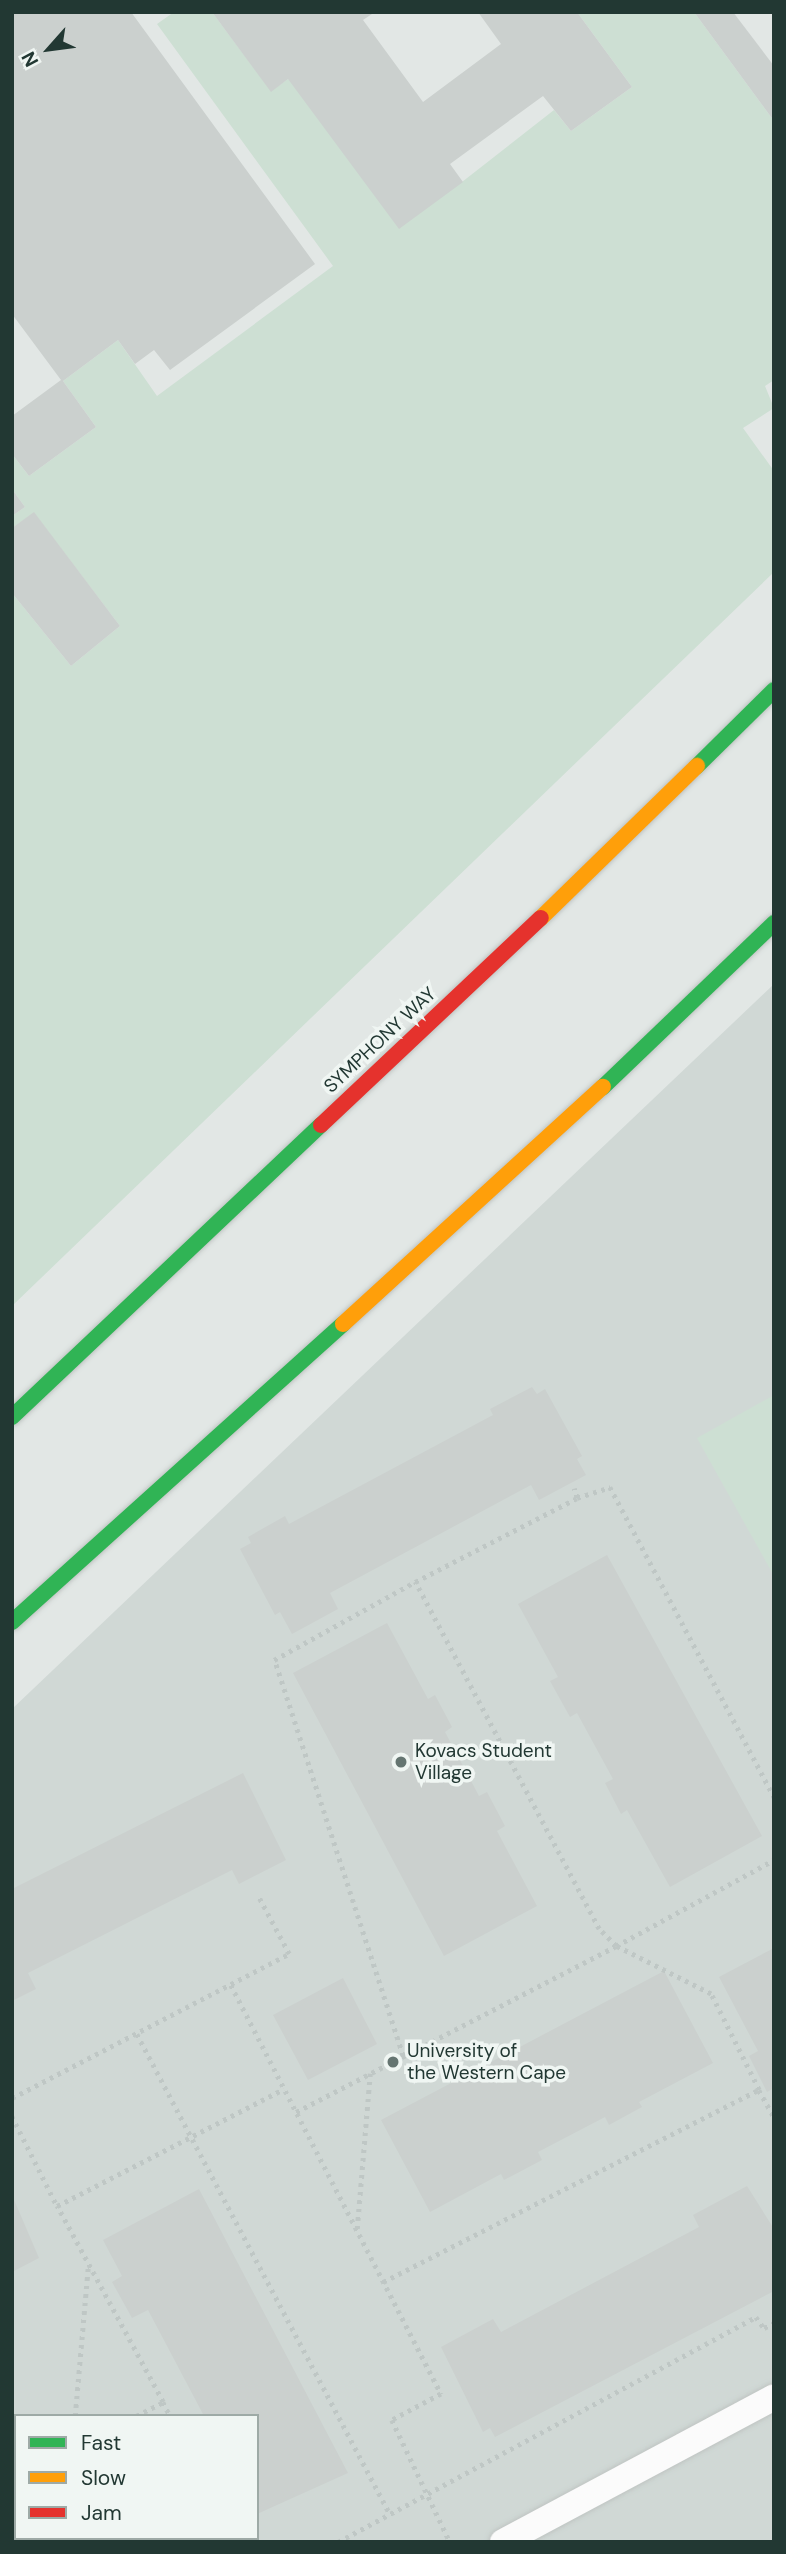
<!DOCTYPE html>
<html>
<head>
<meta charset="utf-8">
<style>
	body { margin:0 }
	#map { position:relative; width:786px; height:2554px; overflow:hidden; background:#e2e7e5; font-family:"DM Sans",sans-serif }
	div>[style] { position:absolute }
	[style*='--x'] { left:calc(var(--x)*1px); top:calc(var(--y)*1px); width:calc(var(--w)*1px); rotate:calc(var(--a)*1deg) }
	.built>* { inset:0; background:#d0d8d5 }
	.green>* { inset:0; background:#cddfd3 }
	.building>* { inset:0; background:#cbd0ce }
	.path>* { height:4.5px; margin-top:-2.25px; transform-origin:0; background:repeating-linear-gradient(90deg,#bfc7c5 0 3.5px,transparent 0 8.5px) }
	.roads { filter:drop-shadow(0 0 2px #bfc4c2) drop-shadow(0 0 2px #bfc4c2) }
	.lane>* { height:26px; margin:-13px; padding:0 13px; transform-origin:13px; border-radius:13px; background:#fbfbfb }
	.fast>* { height:16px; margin:-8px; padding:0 8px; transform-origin:8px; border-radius:8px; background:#30b455 }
	.slow>* { height:16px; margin:-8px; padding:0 8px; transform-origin:8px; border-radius:8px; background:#ff9f0a }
	.jam>* { height:16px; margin:-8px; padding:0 8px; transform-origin:8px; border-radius:8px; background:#e5322d }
	.dots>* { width:19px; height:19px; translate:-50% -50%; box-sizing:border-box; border:4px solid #f0f6f3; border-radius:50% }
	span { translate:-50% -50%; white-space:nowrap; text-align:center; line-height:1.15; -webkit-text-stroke:7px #f0f6f3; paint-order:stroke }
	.street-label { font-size:19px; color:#223833 }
	.poi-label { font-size:19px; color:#223833 }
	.left { translate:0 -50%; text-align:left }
	.frame { position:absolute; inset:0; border:14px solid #223833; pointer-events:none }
	.legend { position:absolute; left:14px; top:2414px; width:245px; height:126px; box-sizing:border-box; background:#f0f6f3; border:2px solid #9eaaa6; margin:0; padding:9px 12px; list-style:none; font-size:21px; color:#223833 }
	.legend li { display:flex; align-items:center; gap:14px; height:35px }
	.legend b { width:35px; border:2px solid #9eaaa6 }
	.north { position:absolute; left:14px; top:14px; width:70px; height:70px; -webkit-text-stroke:5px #f0f6f3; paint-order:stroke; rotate:242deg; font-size:19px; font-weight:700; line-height:28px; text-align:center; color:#223833 }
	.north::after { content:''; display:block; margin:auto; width:24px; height:32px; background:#223833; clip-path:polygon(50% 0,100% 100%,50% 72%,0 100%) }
</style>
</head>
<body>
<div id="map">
	<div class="built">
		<i style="clip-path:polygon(evenodd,774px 984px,774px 2542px,12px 2542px,12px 1709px,774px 984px,16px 2416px,257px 2416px,257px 2538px,16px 2538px,16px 2416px)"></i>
	</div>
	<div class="green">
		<i style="clip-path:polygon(174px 12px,212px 12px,271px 91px,288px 79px,462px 182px,554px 110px,571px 131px,632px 87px,577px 12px,694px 12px,774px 121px,774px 380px,765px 386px,774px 408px,743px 428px,774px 471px,774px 572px,12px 1306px,12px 593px,71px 666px,120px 626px,34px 513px,12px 528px,12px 516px,25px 507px,12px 489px,12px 454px,29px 476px,96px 427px,63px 381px,118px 340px,157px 396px,333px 266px,157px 24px)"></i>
		<i style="clip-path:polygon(774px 1395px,774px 1576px,697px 1438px)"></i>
	</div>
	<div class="building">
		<i style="clip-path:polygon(12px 12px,131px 12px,315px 264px,170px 370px,154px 350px,135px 364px,118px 340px,63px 381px,96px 427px,29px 476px,12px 454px,12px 416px,61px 380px,12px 314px)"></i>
		<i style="clip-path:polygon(212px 12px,375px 12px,363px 20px,423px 102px,501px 44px,478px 12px,577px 12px,632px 87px,571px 131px,543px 96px,450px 164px,463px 182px,399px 229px,288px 79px,271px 92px)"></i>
		<i style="clip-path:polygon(694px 12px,733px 12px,774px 66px,774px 121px)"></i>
		<i style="clip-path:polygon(12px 489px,25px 507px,12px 516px)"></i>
		<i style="clip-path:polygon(34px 512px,120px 626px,71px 666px,12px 593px,12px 528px)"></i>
		<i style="clip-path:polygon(532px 1387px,537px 1394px,545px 1389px,582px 1456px,577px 1459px,586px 1475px,539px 1500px,531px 1485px,330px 1593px,338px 1609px,292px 1634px,280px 1612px,275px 1615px,240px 1549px,251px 1543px,248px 1537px,285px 1516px,289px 1524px,493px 1415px,490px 1409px)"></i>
		<i style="clip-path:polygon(607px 1555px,762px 1836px,670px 1887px,627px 1810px,621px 1814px,605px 1783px,613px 1779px,577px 1713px,570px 1717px,550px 1681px,558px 1677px,518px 1604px)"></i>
		<i style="clip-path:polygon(387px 1623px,428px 1699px,435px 1695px,452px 1727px,445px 1732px,479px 1796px,487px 1792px,505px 1826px,497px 1831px,537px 1906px,444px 1956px,293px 1673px)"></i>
		<i style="clip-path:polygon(243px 1773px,286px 1860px,239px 1884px,232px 1870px,28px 1973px,36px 1989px,12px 2001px,12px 1889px)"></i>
		<i style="clip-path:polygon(774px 1948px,774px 2088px,767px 2092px,749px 2056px,758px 2051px,719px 1977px)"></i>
		<i style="clip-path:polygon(664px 1971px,713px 2063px,639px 2102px,642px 2107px,609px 2125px,605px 2117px,538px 2152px,542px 2160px,504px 2180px,501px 2174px,430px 2212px,381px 2120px)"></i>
		<i style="clip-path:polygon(343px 1978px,377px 2044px,308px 2080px,273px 2015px)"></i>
		<i style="clip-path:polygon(747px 2186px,774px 2229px,774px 2291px,495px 2437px,490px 2428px,483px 2432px,441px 2347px,493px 2319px,501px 2332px,699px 2227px,693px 2215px)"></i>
		<i style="clip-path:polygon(199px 2189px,348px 2473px,257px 2514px,257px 2416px,204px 2416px,148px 2310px,132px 2318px,112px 2282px,122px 2276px,103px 2240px)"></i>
		<i style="clip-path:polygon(12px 2195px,39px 2258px,12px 2272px)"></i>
		<i style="clip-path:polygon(96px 2538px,127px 2538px,129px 2542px,89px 2542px)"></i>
	</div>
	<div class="path">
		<i style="--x:577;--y:1498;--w:35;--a:-18"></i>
		<i style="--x:610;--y:1487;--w:351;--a:62.1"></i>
		<i style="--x:231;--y:1985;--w:460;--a:62.8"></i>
		<i style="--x:441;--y:2394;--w:55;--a:152"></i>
		<i style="--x:392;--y:2420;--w:135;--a:64.6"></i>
		<i style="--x:137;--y:2034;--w:543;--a:62.21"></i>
		<i style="--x:403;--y:2056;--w:416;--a:-108"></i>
		<i style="--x:274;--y:1660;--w:161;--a:-29"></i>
		<i style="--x:759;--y:2090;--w:107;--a:-116.6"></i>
		<i style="--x:711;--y:1994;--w:106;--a:-153.2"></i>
		<i style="--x:616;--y:1946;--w:180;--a:-28.6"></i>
		<i style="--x:12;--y:2098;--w:312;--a:-27.5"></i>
		<i style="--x:289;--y:1954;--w:66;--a:-118.1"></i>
		<i style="--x:296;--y:2112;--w:360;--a:-27.4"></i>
		<i style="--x:616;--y:1946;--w:24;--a:-135"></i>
		<i style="--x:599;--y:1929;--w:393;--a:-117.9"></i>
		<i style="--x:415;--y:1582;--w:182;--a:-27.4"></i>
		<i style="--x:577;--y:1498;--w:10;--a:-107"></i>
		<i style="--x:12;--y:2116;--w:101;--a:63.4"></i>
		<i style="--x:357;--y:2229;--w:156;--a:-85.2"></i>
		<i style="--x:383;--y:2282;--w:422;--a:-27.1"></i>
		<i style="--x:759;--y:2090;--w:31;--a:61"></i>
		<i style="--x:163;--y:2402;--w:223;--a:-118.4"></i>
		<i style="--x:57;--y:2206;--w:255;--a:-27.3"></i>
		<i style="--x:75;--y:2416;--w:150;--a:-85"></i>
		<i style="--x:136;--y:2416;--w:30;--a:-27"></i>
		<i style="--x:163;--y:2402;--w:16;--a:63"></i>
		<i style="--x:12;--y:2480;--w:4;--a:-27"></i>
		<i style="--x:232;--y:2538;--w:4;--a:63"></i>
		<i style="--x:338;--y:2542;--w:475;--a:-28.3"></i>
		<i style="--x:756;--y:2317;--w:14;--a:54"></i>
		<i style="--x:764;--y:2328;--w:11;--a:-27"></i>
	</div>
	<div class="roads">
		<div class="lane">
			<i style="--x:503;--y:2542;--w:307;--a:-28.1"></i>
		</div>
		<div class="fast">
			<i style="--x:697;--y:766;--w:108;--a:-44.6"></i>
			<i style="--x:603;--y:1087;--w:237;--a:-43.8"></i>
			<i style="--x:12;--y:1417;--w:425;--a:-43.4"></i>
			<i style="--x:12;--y:1622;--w:445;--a:-42"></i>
		</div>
		<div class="slow">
			<i style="--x:541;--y:918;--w:218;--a:-44.3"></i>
			<i style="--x:343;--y:1324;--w:352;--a:-42.4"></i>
		</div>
		<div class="jam">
			<i style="--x:321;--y:1125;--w:302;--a:-43.3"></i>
		</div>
	</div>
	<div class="dots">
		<i style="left:401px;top:1762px;background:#657571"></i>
		<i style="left:393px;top:2062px;background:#657571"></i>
	</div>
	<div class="street-label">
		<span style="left:380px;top:1040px;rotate:-43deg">SYMPHONY WAY</span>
	</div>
	<div class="poi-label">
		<span class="left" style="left:415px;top:1762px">Kovacs Student<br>Village</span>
		<span class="left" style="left:407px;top:2062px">University of<br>the Western Cape</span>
	</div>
	<div class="frame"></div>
	<ul class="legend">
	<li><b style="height:9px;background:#30b455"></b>Fast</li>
	<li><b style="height:9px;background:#ff9f0a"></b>Slow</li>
	<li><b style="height:9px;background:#e5322d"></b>Jam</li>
	</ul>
	<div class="north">N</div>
</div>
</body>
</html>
